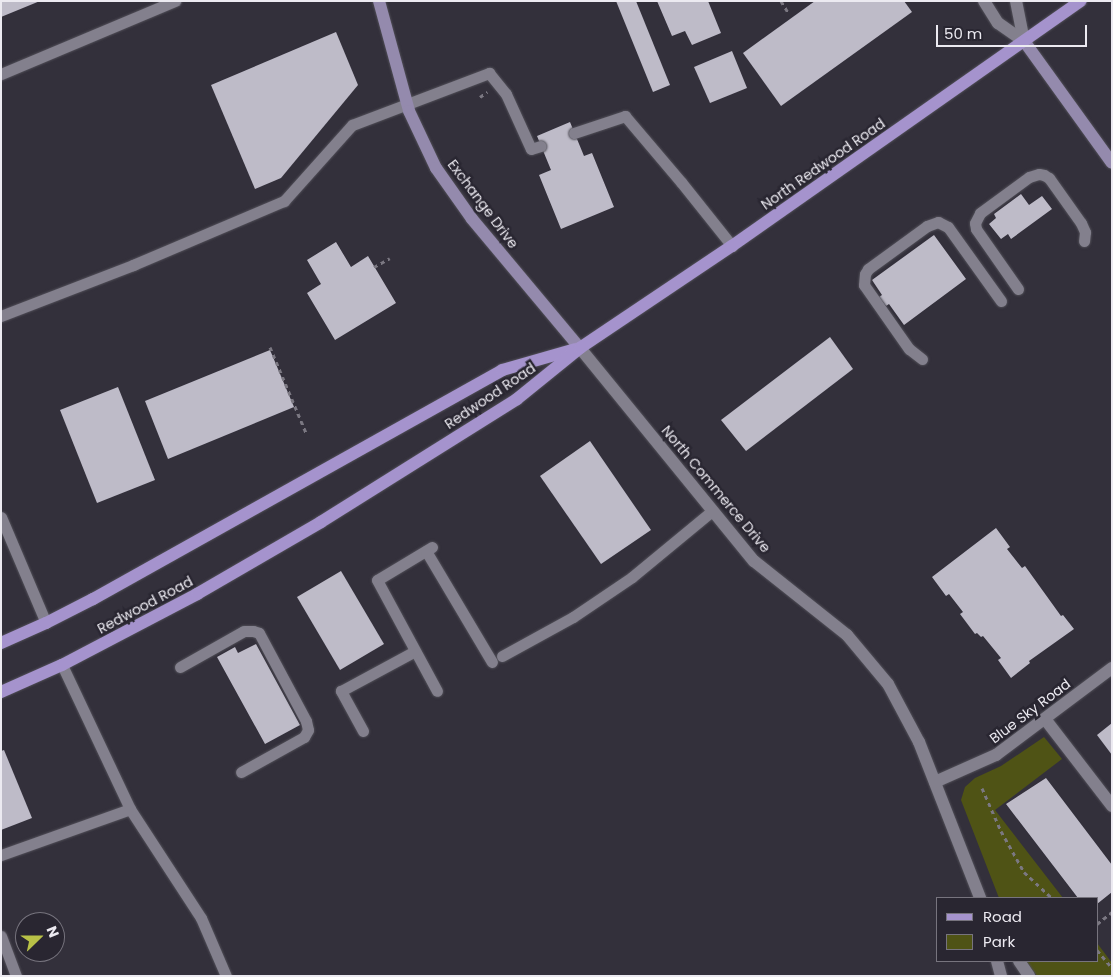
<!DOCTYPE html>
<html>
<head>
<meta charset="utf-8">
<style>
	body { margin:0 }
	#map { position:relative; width:1113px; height:977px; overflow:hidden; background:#33303b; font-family:Poppins,sans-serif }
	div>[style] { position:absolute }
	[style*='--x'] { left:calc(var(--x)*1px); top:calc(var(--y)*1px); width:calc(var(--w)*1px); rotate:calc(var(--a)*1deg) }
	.green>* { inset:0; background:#4f5315 }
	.building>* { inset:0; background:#bebbc8 }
	.path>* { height:3px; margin-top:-1.5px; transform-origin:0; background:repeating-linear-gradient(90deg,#7b7882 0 4px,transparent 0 8px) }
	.roads { filter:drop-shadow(0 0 1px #514f58) drop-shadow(0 0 1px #514f58) }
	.lane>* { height:11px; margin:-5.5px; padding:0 5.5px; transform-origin:5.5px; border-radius:5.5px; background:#83808d }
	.street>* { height:12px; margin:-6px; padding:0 6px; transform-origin:6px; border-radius:6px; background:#83808d }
	.secondary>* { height:12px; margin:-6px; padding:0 6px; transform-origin:6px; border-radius:6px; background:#948aad }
	.primary>* { height:12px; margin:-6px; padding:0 6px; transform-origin:6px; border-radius:6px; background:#a593cd }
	span { translate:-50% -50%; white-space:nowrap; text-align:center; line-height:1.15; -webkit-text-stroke:5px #292631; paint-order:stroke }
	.street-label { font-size:14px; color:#eceaf1 }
	.frame { position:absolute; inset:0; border:2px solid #eceaf1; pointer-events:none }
	.legend { position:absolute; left:936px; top:897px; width:162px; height:65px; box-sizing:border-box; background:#292631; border:1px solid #77747e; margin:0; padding:6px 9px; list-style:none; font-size:15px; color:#eceaf1 }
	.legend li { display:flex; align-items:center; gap:10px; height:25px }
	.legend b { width:25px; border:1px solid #77747e }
	.north { position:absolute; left:15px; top:912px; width:50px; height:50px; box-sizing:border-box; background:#292631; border:1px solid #77747e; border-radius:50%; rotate:68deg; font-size:14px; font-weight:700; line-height:20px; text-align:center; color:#eceaf1 }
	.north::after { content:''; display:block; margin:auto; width:18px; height:22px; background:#b8c147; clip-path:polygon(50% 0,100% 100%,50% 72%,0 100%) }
	.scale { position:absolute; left:936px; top:25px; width:151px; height:22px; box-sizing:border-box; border:2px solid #eceaf1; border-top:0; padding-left:6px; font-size:15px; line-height:18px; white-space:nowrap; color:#eceaf1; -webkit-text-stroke:4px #292631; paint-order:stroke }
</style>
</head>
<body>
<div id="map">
	<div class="green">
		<i style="clip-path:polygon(1044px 737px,1062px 759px,995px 810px,1063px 898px,999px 898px,961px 800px,965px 787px,975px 778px,1001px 766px)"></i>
		<i style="clip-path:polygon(1097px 943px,1112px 963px,1112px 976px,1037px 976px,1026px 961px,1097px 961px)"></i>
	</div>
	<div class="building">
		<i style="clip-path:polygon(1px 1px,40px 1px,1px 17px)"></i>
		<i style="clip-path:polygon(616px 1px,636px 1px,670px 85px,653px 92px)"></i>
		<i style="clip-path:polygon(657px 1px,708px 1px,721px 33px,692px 45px,685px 31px,672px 36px)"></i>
		<i style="clip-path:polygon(815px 1px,904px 1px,912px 12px,781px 106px,743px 53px)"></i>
		<i style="clip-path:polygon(336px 32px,358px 85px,281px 178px,255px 189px,211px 85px)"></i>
		<i style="clip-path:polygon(732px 51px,747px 88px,710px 103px,694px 67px)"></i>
		<i style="clip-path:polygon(570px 122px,584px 156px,592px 153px,614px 207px,561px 229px,539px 175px,551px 170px,537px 136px)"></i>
		<i style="clip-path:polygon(1021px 194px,1029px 205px,1042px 196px,1052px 209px,1011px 239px,1008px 234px,1001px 239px,989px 224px,996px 218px,994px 214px)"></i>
		<i style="clip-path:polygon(934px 235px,966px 279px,904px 325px,889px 304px,886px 306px,879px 297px,882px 295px,872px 280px)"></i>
		<i style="clip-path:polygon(336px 242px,351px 267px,368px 256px,396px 303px,335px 340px,307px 293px,321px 284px,307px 260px)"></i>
		<i style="clip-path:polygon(830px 337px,853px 369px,746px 451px,721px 420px)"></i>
		<i style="clip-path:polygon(270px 350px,294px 407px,168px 459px,145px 401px)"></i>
		<i style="clip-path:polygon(118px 387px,155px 480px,97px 503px,60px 410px)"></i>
		<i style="clip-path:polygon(590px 441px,651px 530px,601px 564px,540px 476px)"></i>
		<i style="clip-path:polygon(996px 528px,1010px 547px,1007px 549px,1022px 568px,1025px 566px,1061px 616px,1063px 615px,1074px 629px,1029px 661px,1030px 663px,1011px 678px,998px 660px,1001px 658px,983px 636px,981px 637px,977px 633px,975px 634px,960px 614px,963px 612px,949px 594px,946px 596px,932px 577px)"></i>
		<i style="clip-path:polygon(341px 571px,384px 644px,340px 670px,297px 597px)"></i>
		<i style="clip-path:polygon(256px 644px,300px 725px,265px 744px,217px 657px,235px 647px,238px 653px)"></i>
		<i style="clip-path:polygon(1112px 723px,1112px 755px,1097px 735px)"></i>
		<i style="clip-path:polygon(4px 750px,32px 818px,1px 830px,1px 751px)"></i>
		<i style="clip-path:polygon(1046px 778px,1112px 865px,1112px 892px,1097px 904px,1097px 898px,1078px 898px,1006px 804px)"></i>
	</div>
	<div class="path">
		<i style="--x:781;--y:1;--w:15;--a:58"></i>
		<i style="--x:480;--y:97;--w:9;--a:-36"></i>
		<i style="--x:374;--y:267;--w:18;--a:-29"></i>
		<i style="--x:270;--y:347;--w:95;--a:67.2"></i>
		<i style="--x:982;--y:788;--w:47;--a:66.2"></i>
		<i style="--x:1001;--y:831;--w:47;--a:60.7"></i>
		<i style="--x:1024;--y:872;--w:38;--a:43"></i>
		<i style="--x:1097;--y:924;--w:19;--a:-39"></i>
		<i style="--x:1097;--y:950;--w:23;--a:50"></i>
	</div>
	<div class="roads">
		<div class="lane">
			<i style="--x:1;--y:74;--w:189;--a:-22.8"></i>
			<i style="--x:574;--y:133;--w:54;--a:-18.4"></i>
			<i style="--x:625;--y:116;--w:87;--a:49.7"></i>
			<i style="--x:681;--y:182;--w:82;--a:51.4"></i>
			<i style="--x:1018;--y:289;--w:73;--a:-125"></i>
			<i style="--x:976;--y:229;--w:6;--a:-99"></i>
			<i style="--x:975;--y:223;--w:11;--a:-63"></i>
			<i style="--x:980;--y:213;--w:61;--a:-36.3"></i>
			<i style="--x:1029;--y:177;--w:10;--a:-17"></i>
			<i style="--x:1039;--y:174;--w:5;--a:11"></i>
			<i style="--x:1044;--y:175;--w:6;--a:31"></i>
			<i style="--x:1049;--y:178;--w:55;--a:54.6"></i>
			<i style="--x:1081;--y:223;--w:10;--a:66"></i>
			<i style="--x:1085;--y:232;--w:9;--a:96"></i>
			<i style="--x:1;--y:316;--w:142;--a:-21.1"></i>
			<i style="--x:133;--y:265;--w:164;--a:-23"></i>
			<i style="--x:284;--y:201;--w:102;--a:-48.2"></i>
			<i style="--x:352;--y:125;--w:147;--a:-20.8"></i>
			<i style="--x:489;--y:73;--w:27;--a:51"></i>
			<i style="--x:506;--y:94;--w:60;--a:65.6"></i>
			<i style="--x:531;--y:149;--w:10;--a:-17"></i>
			<i style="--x:922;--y:359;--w:16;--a:-142"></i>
			<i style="--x:909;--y:349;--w:78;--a:-125.1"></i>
			<i style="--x:864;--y:285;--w:11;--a:-85"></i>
			<i style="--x:865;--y:274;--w:6;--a:-59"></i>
			<i style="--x:868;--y:269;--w:73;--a:-36.1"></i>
			<i style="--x:927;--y:226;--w:12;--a:-20"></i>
			<i style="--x:938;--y:222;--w:11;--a:27"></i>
			<i style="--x:948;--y:227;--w:91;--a:54.4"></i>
			<i style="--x:1;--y:517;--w:115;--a:67"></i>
			<i style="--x:432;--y:547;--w:64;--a:149"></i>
			<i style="--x:377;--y:580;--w:126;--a:61.6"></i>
			<i style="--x:426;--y:551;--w:129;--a:59.3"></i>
			<i style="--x:502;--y:656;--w:81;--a:-28.8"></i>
			<i style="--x:573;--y:617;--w:71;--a:-34.1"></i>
			<i style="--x:632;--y:577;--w:104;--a:-39.5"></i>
			<i style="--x:62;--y:665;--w:159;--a:64.7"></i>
			<i style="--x:130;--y:809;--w:130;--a:56.9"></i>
			<i style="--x:201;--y:918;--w:63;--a:66.7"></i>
			<i style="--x:180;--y:667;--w:73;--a:-29.4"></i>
			<i style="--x:244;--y:631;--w:9;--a:0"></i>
			<i style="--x:253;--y:631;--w:6;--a:18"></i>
			<i style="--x:259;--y:633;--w:100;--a:61.9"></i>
			<i style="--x:306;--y:721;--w:9;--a:77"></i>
			<i style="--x:308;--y:730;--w:8;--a:120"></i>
			<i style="--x:304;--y:737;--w:72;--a:150.9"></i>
			<i style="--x:363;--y:731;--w:46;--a:-118.8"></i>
			<i style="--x:341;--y:691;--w:84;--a:-28.4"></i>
			<i style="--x:1;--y:855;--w:137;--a:-19.6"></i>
			<i style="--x:1;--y:936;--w:43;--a:69.4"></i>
		</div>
		<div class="street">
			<i style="--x:984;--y:1;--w:26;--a:58"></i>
			<i style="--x:998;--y:23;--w:32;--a:35"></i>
			<i style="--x:1016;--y:1;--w:41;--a:78.7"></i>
			<i style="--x:580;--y:348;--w:275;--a:50.8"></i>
			<i style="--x:754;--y:561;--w:119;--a:38.5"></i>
			<i style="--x:847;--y:635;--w:64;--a:50.1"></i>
			<i style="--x:888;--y:684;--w:66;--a:61.9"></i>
			<i style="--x:919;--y:742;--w:168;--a:68.6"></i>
			<i style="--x:1045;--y:719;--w:110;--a:52.4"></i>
			<i style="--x:935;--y:782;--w:67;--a:-23.9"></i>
			<i style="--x:996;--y:755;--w:145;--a:-36.9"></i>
			<i style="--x:997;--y:961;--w:16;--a:75"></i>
			<i style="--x:1019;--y:961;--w:18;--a:56"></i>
		</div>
		<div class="secondary">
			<i style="--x:379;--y:1;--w:114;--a:74.7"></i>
			<i style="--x:409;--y:111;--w:63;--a:64.7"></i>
			<i style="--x:436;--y:168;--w:62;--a:54.8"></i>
			<i style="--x:472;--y:219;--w:168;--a:50.1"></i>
			<i style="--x:1024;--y:41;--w:150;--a:54.2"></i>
		</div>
		<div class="primary">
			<i style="--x:1;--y:643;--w:49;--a:-24"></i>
			<i style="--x:46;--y:623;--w:53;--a:-27.1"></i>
			<i style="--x:93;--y:599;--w:469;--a:-29.2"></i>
			<i style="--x:502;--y:370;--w:76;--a:-16"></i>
			<i style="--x:1;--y:692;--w:67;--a:-23.9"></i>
			<i style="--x:62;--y:665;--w:153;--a:-27.7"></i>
			<i style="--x:197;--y:594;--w:143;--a:-30.1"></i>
			<i style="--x:321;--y:522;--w:231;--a:-32.1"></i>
			<i style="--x:517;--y:399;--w:81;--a:-39"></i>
			<i style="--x:580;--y:348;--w:183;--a:-33.9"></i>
			<i style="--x:732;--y:246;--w:426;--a:-35.1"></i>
		</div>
	</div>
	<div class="street-label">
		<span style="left:823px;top:164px;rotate:-35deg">North Redwood Road</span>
		<span style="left:483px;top:204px;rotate:53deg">Exchange Drive</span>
		<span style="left:490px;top:396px;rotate:-34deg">Redwood Road</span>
		<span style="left:716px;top:489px;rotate:50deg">North Commerce Drive</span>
		<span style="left:145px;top:605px;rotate:-28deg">Redwood Road</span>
		<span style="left:1030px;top:711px;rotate:-37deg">Blue Sky Road</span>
	</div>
	<div class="frame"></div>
	<ul class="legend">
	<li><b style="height:6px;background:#a593cd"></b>Road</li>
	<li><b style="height:14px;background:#4f5315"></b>Park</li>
	</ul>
	<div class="north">N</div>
	<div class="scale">50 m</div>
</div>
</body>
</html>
